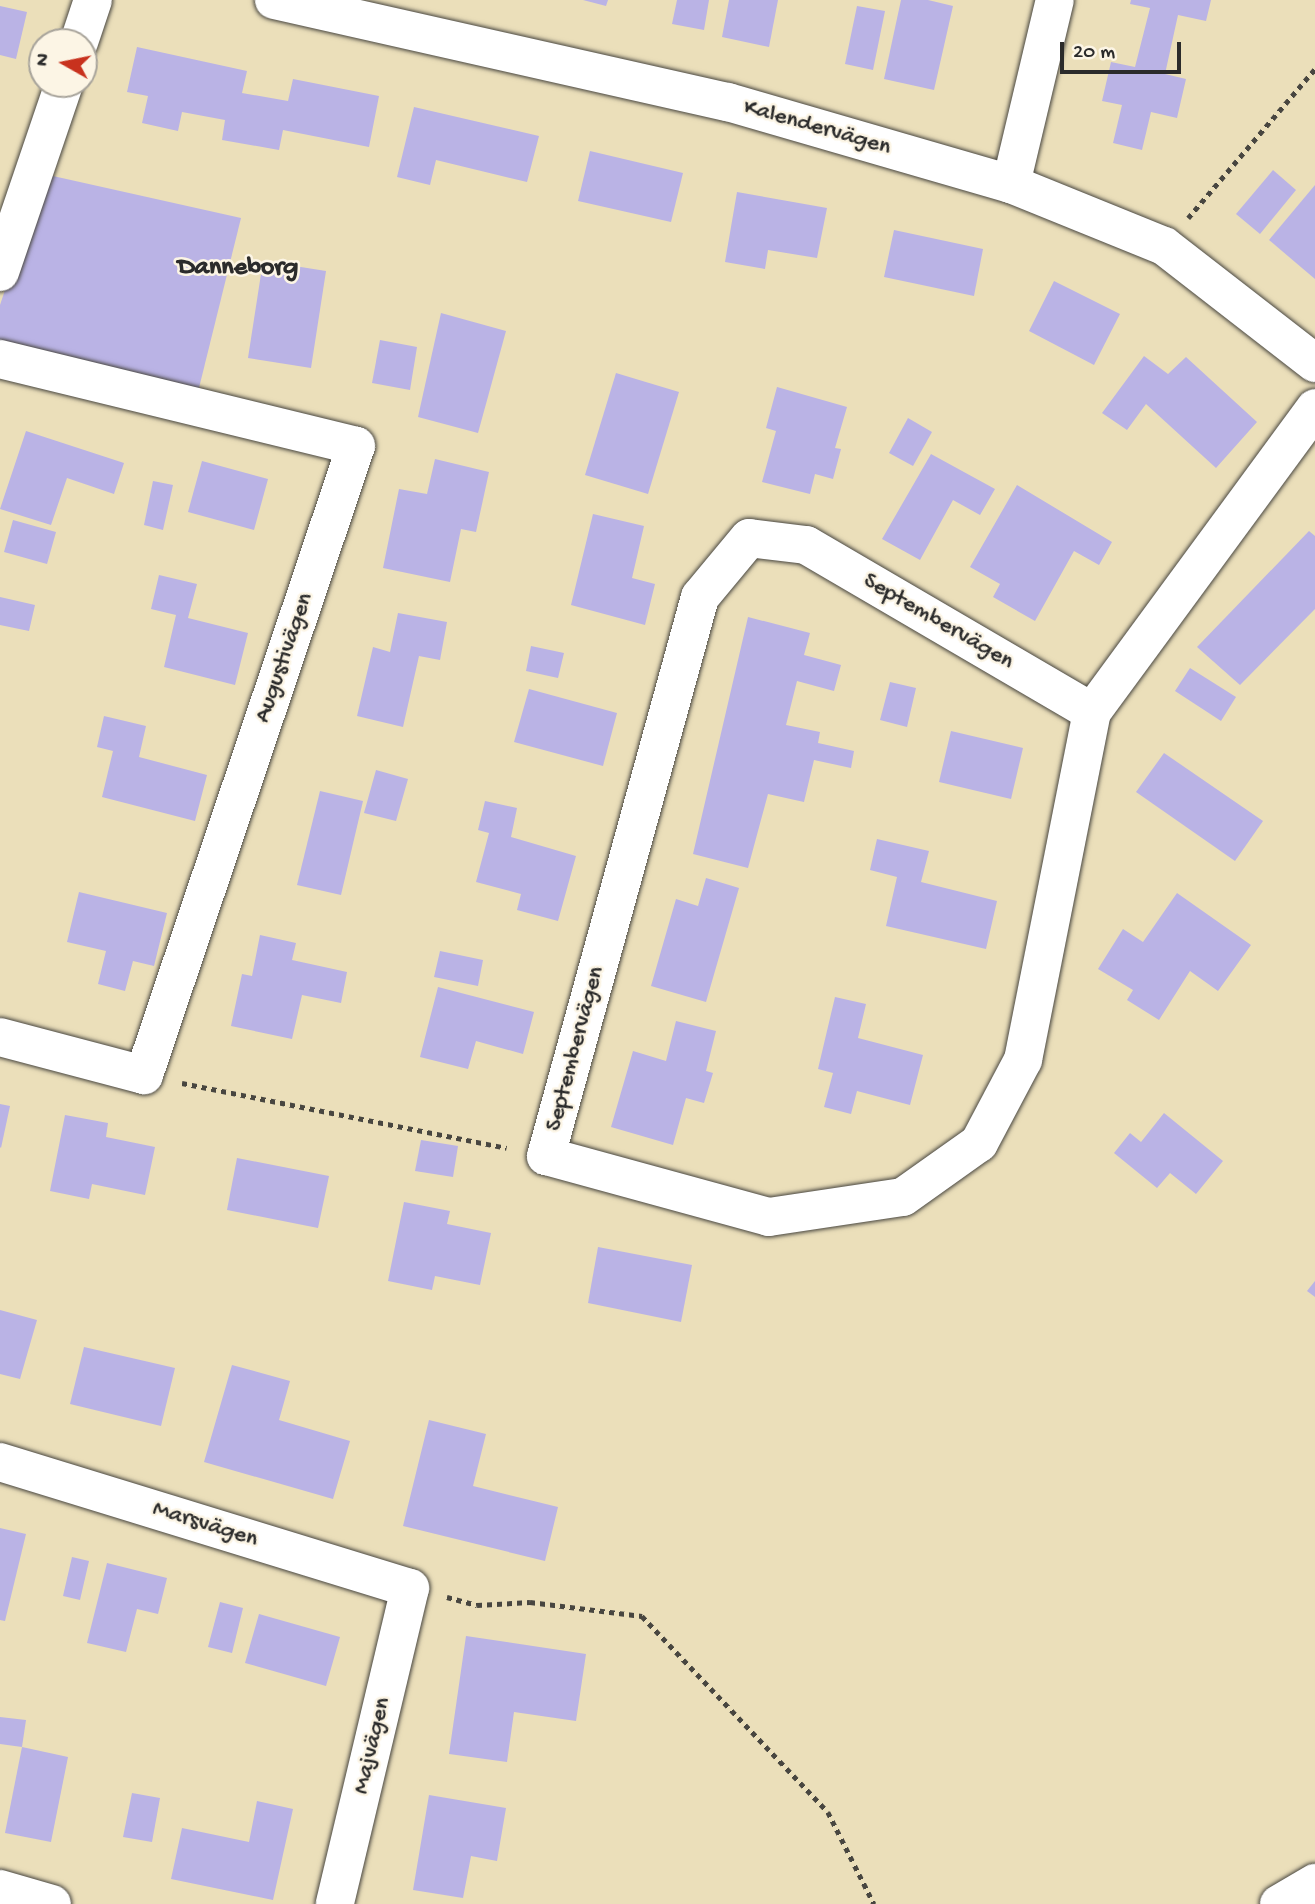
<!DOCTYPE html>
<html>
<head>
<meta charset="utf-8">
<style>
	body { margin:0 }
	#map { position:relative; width:1315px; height:1904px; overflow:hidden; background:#ebdfba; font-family:"Gochi Hand",sans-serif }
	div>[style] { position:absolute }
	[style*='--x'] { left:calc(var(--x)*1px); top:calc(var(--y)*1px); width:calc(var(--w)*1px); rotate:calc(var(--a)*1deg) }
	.building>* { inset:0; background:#bab3e5 }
	.path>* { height:4.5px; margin-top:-2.25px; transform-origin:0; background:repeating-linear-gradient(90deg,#484640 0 5px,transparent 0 10px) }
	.roads { filter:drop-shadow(0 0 2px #484640) drop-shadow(0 0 2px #484640) }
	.minor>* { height:38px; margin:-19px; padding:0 19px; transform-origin:19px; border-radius:19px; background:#fff }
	span { translate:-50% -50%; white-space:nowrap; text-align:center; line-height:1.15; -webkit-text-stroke:5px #fcf5e5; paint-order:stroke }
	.street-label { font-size:24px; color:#2b2b2b }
	.neighbourhood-label { font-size:26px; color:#2b2b2b; font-weight:700 }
	.north { position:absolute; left:28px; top:28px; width:70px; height:70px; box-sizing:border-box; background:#fcf5e5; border:2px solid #a8a49b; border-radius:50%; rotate:279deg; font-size:19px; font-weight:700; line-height:28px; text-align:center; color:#2b2b2b }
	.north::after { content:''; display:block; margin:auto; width:24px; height:32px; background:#c8321e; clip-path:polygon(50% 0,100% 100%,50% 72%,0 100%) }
	.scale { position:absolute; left:1060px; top:42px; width:121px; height:32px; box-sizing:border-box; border:4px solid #2b2b2b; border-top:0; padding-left:9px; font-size:21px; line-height:24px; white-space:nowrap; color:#2b2b2b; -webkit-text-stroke:5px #fcf5e5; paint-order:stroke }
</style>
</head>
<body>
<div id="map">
	<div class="building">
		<i style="clip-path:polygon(583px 0,608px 0,606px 6px)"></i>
		<i style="clip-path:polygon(677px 0,709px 0,704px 30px,672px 24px)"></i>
		<i style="clip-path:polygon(729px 0,778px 0,769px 47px,722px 37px)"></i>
		<i style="clip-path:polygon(901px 0,928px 0,953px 6px,934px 90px,884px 79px)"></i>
		<i style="clip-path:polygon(1131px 0,1211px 0,1206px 21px,1178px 15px,1165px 74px,1186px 79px,1177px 118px,1151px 112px,1142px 150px,1113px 143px,1122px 105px,1102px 101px,1111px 62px,1135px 67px,1150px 8px,1130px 4px)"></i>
		<i style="clip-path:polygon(0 6px,27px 12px,16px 59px,0 55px)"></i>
		<i style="clip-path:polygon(857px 6px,885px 11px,873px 70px,845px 64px)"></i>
		<i style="clip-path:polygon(137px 47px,247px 71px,242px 93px,288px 101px,293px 79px,379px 96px,369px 147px,283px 130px,279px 150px,222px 140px,225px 120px,182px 112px,178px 131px,142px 123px,148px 96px,127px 92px)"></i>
		<i style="clip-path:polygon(414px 107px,539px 136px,527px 182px,436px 160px,430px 185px,397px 177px)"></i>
		<i style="clip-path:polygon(590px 151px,683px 173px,671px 222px,578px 201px)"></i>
		<i style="clip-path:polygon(1273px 170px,1296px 190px,1260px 234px,1236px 214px)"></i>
		<i style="clip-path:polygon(44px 174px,241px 218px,197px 396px,0 345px,0 305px)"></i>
		<i style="clip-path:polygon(1315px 185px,1315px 279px,1269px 240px)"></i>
		<i style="clip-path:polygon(737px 192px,827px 208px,817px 258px,768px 250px,765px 269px,725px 262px)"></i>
		<i style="clip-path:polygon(894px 230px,983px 249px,974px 296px,884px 277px)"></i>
		<i style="clip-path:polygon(263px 261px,326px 271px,311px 368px,248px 358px)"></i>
		<i style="clip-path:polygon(1054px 281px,1120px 314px,1094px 365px,1029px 331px)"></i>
		<i style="clip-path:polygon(441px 313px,506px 331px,478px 433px,418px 417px)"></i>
		<i style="clip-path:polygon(380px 340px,417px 347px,410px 390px,372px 383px)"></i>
		<i style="clip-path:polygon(1144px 356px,1168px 374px,1186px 357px,1257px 422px,1216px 468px,1146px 404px,1127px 430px,1102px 413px)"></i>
		<i style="clip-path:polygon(616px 373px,679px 392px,648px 494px,585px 475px)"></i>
		<i style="clip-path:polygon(777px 387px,847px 407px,835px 448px,841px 449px,833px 479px,815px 474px,810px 494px,762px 482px,776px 431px,766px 428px)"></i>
		<i style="clip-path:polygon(908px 418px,932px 432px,913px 466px,889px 453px)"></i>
		<i style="clip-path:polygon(26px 431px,124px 463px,114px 494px,67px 478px,51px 525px,0 509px)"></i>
		<i style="clip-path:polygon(931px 454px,995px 489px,980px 515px,953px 500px,920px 560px,882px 539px)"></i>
		<i style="clip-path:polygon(435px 459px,489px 472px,476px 532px,461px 529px,450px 582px,383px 568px,399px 489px,427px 494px)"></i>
		<i style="clip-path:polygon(202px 461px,268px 479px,254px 530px,188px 512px)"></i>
		<i style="clip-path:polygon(153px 481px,173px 485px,163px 530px,144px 525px)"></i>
		<i style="clip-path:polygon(1017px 485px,1112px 542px,1099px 565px,1074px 551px,1035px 621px,993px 597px,1000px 584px,970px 567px)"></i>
		<i style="clip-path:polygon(593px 514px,644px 526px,632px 578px,655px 584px,645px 625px,571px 605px)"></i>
		<i style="clip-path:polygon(13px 520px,56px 532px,47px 564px,4px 552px)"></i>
		<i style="clip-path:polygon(1309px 531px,1315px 536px,1315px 609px,1240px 685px,1197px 647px)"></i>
		<i style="clip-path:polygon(159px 575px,197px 584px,188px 618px,248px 633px,235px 685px,164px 667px,176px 615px,151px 609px)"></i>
		<i style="clip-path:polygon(0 597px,35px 605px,29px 631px,0 625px)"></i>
		<i style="clip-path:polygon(398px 613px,447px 622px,440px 660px,419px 656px,403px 727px,357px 716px,373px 647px,390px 652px)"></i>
		<i style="clip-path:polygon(748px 617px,810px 633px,804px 655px,841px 665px,834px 691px,797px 681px,786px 725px,820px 732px,818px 743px,854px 751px,851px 768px,814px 760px,804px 802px,768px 794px,748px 868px,693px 854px)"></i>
		<i style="clip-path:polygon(531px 646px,564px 653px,558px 678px,526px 671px)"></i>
		<i style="clip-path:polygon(1190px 668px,1236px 697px,1221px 721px,1175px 691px)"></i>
		<i style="clip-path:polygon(890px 682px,916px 688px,907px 727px,880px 720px)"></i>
		<i style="clip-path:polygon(529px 689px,617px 713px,603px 766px,514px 742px)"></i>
		<i style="clip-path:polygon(104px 716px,146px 726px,139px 757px,207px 775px,195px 821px,102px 797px,113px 751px,97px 747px)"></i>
		<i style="clip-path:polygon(951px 731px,1023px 748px,1011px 799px,939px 782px)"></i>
		<i style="clip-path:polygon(1164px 753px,1263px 821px,1235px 861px,1136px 792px)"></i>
		<i style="clip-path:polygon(376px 770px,408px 779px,396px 821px,364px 813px)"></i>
		<i style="clip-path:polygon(320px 791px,363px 801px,341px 895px,297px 885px)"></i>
		<i style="clip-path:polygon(485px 801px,517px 808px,511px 837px,576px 856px,558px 921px,517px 910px,521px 894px,476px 882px,489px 833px,478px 830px)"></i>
		<i style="clip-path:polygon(877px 839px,929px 851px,921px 882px,997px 901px,986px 949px,886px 926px,897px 877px,870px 870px)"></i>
		<i style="clip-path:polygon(706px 878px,739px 888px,706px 1002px,651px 986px,676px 899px,698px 906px)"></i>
		<i style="clip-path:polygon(79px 892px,167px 913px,154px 966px,133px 961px,125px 991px,98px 984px,106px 951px,67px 942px)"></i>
		<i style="clip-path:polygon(1177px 893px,1251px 945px,1218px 991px,1190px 971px,1159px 1020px,1127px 1000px,1133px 990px,1098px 969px,1123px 929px,1143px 942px)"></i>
		<i style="clip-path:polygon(260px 935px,296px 943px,292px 960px,347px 972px,341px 1003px,302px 995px,292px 1039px,231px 1026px,242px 974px,252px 976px)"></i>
		<i style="clip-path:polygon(440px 951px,483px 960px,478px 986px,434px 977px)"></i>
		<i style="clip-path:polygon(438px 987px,534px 1012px,523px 1054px,476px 1041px,468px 1069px,420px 1057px)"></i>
		<i style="clip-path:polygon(835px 997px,866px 1004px,858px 1038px,923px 1055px,910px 1105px,857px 1091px,851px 1114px,824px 1107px,833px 1073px,818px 1069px)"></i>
		<i style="clip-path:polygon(676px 1021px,716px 1031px,706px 1071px,713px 1073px,704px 1103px,686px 1098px,673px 1145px,611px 1127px,633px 1051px,666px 1061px)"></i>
		<i style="clip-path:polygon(0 1104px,10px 1106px,1px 1148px,0 1147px)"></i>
		<i style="clip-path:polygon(1164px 1113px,1223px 1161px,1196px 1194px,1170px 1173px,1157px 1188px,1114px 1153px,1130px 1133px,1141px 1142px)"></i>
		<i style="clip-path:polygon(65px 1115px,108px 1123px,106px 1137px,155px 1147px,145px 1195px,92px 1184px,89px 1199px,50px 1191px)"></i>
		<i style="clip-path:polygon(421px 1140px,458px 1146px,453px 1177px,415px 1171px)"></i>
		<i style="clip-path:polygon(237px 1158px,329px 1176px,318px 1228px,227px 1210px)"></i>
		<i style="clip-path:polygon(404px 1202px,450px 1211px,447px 1224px,491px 1233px,480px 1285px,435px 1276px,432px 1290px,388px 1281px)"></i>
		<i style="clip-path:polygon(598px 1247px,692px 1265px,681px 1322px,588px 1303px)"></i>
		<i style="clip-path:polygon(1315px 1281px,1315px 1297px,1307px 1291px)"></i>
		<i style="clip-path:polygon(0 1310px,37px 1320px,20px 1379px,0 1374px)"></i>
		<i style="clip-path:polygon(84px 1347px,175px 1368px,161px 1426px,70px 1404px)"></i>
		<i style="clip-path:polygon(232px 1365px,290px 1381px,279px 1420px,350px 1441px,333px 1499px,204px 1462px)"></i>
		<i style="clip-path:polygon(429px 1420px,486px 1434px,473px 1486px,558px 1507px,545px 1561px,403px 1526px)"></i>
		<i style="clip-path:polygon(0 1528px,26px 1534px,5px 1621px,0 1620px)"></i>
		<i style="clip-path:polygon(72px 1557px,89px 1561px,80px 1600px,63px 1596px)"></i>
		<i style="clip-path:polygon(107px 1563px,167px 1578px,158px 1614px,137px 1609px,126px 1652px,87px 1643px)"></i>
		<i style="clip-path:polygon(220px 1602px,243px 1608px,232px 1653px,208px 1647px)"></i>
		<i style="clip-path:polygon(259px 1614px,340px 1637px,326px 1686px,245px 1663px)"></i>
		<i style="clip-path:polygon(466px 1636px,586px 1654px,576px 1721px,514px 1712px,507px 1762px,449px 1754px)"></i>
		<i style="clip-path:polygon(0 1717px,26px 1720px,22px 1747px,0 1744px)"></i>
		<i style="clip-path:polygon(22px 1747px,68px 1757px,51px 1842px,5px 1833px)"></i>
		<i style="clip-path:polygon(132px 1793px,160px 1798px,152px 1842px,123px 1837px)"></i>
		<i style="clip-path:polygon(429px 1795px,506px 1808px,497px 1861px,471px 1856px,463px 1898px,413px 1890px)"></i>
		<i style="clip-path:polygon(257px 1801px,293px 1809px,273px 1900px,171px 1879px,182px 1828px,249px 1842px)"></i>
	</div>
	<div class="path">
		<i style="--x:1188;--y:218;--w:196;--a:-49.6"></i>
		<i style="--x:182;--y:1083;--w:331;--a:11.3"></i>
		<i style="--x:447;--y:1597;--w:31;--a:15"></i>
		<i style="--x:477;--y:1605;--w:53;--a:-3.2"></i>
		<i style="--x:530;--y:1602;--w:113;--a:7.1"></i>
		<i style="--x:642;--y:1616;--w:270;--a:46.5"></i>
		<i style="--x:828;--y:1812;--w:103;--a:63.4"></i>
	</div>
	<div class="roads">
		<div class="minor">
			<i style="--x:274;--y:0;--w:465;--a:12.7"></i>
			<i style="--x:728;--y:102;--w:295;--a:16.2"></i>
			<i style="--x:1011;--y:184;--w:165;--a:22.1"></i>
			<i style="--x:1164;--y:246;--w:191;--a:37.8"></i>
			<i style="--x:79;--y:42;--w:44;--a:-71.6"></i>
			<i style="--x:1011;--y:184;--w:189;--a:-76.6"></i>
			<i style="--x:0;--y:272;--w:199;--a:-71.2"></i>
			<i style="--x:0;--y:359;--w:366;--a:13.7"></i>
			<i style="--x:356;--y:446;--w:664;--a:108.63"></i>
			<i style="--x:144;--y:1075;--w:149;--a:-165.2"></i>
			<i style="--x:1092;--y:712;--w:331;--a:-149.7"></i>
			<i style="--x:806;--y:545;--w:57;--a:-173"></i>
			<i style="--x:749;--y:538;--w:77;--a:129.7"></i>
			<i style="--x:700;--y:597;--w:580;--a:105.4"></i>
			<i style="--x:546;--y:1156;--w:231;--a:15.3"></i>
			<i style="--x:769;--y:1217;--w:135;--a:-8.5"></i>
			<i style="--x:903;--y:1197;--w:93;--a:-35.4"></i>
			<i style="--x:979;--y:1143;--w:94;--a:-62.1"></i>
			<i style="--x:1023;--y:1060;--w:355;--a:-78.8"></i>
			<i style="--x:1092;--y:712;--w:377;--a:-53.7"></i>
			<i style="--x:0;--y:1462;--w:429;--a:17.1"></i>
			<i style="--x:410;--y:1588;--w:325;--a:103.4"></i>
			<i style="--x:0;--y:1889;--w:54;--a:16.1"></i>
			<i style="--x:1279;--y:1904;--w:42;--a:-30.3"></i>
		</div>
	</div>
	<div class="street-label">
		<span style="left:817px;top:128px;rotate:16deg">Kalendervägen</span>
		<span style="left:938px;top:622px;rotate:30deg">Septembervägen</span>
		<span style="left:285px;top:658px;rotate:-71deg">Augustivägen</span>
		<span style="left:576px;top:1049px;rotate:-75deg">Septembervägen</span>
		<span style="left:205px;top:1525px;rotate:17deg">Marsvägen</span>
		<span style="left:373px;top:1746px;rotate:-77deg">Majvägen</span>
	</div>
	<div class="neighbourhood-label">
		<span style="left:238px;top:269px">Danneborg</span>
	</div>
	<div class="north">N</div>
	<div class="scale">20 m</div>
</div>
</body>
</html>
